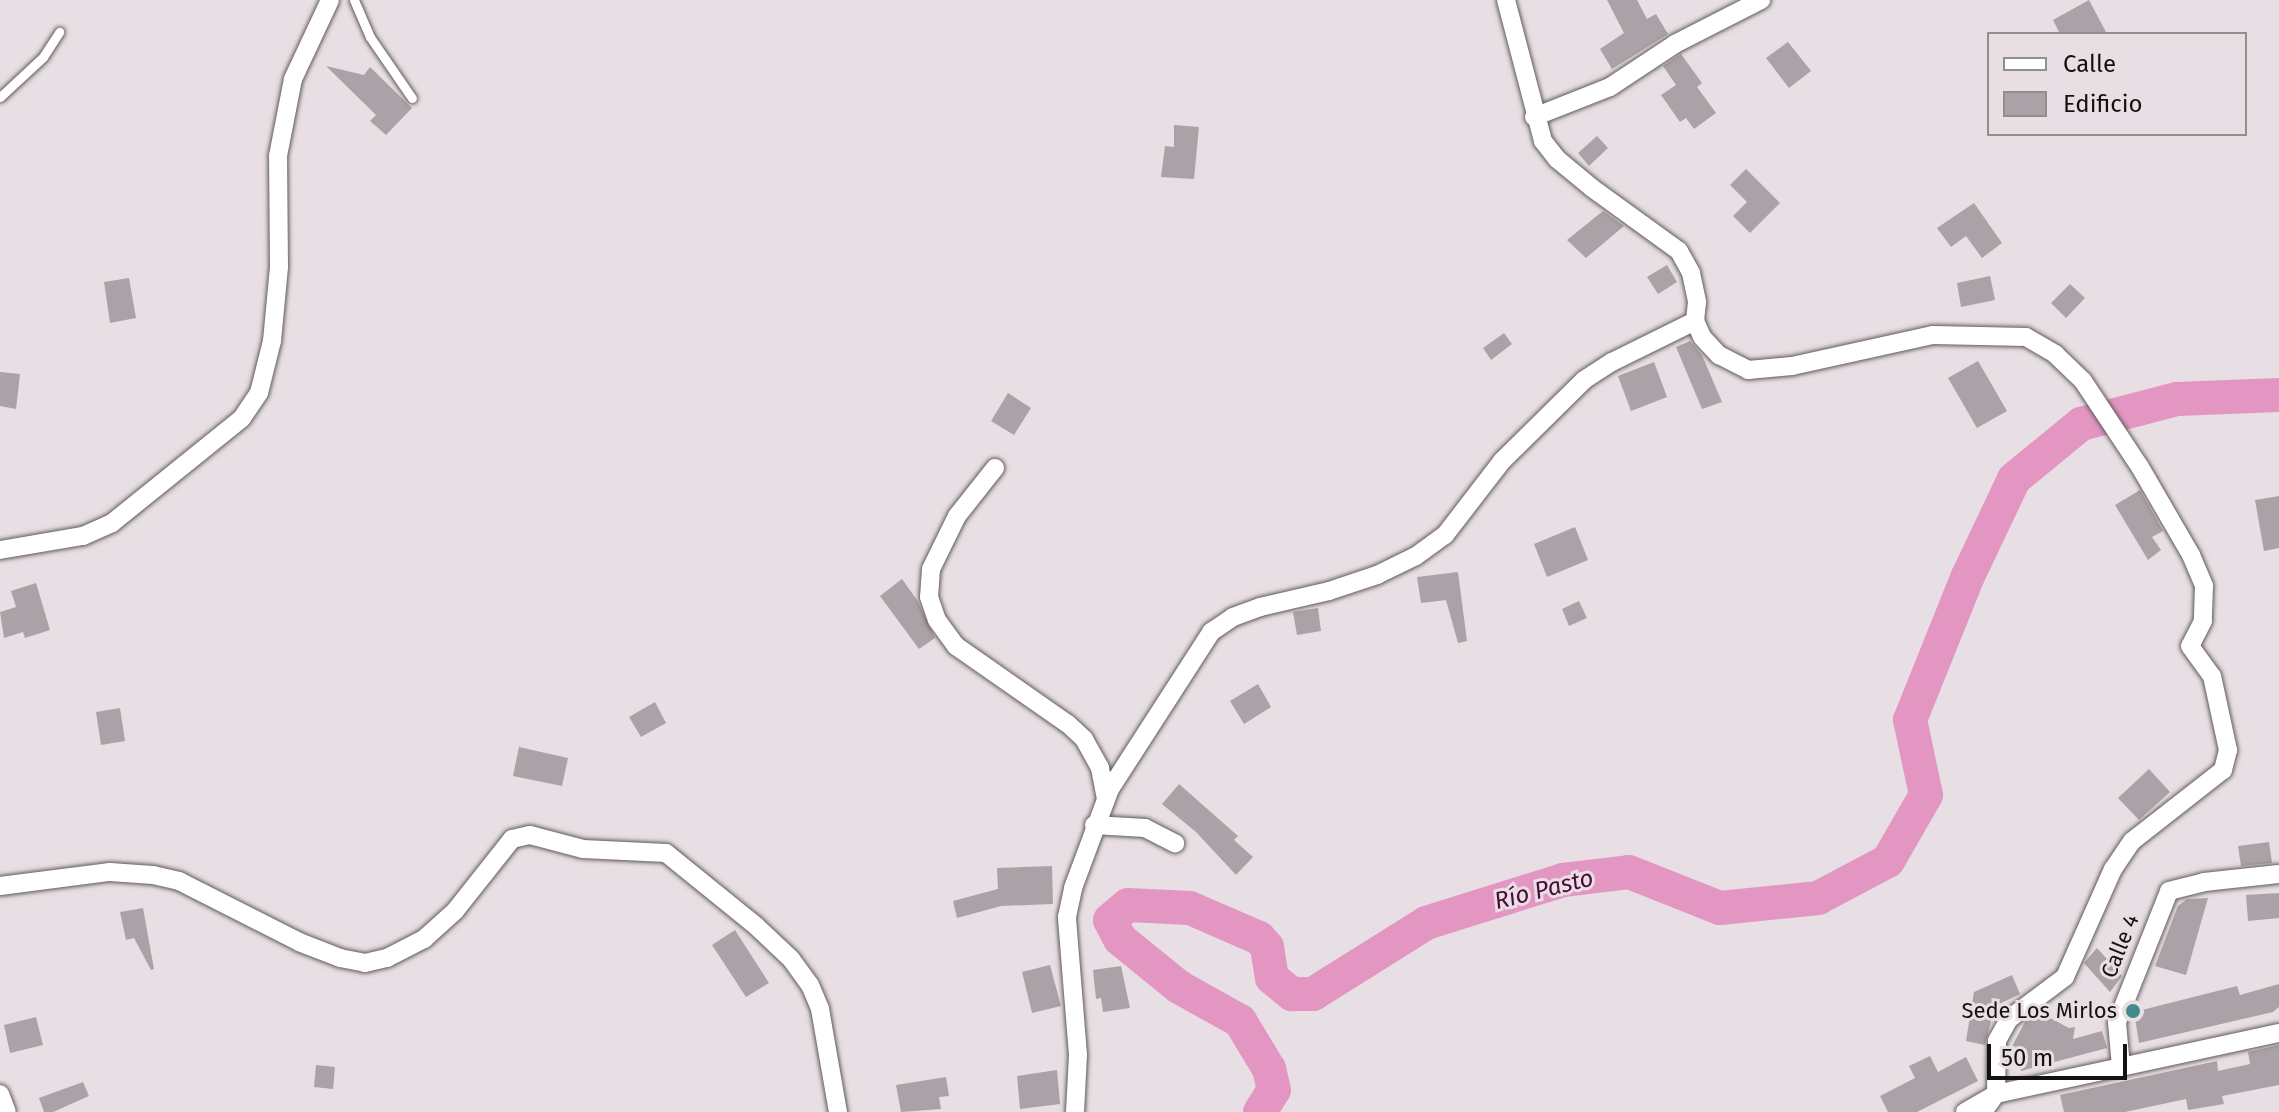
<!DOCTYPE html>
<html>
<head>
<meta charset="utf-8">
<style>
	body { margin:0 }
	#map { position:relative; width:2279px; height:1112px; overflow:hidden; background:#e7dfe3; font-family:"Fira Sans",sans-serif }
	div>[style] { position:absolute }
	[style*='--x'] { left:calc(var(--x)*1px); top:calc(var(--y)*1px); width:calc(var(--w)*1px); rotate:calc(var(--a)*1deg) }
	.river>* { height:34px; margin:-17px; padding:0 17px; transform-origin:17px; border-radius:17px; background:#e396c2 }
	.building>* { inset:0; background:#aaa2a6 }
	.roads { filter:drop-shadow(0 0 2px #615a5d) drop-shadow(0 0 2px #615a5d) }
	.service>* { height:9px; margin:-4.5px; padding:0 4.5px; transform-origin:4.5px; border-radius:4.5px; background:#fff }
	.minor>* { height:18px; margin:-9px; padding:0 9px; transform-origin:9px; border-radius:9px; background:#fff }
	.dots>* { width:22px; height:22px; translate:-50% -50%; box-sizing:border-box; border:4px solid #e7dfe3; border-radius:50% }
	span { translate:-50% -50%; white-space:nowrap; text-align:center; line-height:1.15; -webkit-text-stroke:6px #e7dfe3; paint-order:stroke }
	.street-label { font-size:22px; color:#141112 }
	.poi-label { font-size:22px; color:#141112 }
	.right { translate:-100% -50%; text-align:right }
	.water-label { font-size:24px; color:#4d0938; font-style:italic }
	.legend { position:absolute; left:1987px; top:32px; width:260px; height:104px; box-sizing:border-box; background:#e7dfe3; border:2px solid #938d8f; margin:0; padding:10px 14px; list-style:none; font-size:24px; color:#141112 }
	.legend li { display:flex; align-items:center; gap:16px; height:40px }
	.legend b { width:40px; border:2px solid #938d8f }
	.scale { position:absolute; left:1987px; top:1044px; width:140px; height:36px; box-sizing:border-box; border:4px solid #141112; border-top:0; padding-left:10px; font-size:24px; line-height:28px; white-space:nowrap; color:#141112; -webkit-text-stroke:6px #e7dfe3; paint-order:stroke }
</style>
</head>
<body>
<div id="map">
	<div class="river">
		<i style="--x:1260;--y:1112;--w:26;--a:-58"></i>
		<i style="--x:1274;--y:1090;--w:22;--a:-103"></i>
		<i style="--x:1269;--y:1069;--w:56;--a:-121.1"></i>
		<i style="--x:1240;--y:1021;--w:70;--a:-150.9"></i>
		<i style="--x:1179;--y:987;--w:76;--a:-140.9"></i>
		<i style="--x:1120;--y:939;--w:21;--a:-118"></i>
		<i style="--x:1110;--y:920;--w:23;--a:-40"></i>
		<i style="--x:1128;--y:905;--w:62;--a:2.8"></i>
		<i style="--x:1190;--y:908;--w:75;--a:23.5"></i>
		<i style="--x:1259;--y:938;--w:12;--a:48"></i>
		<i style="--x:1267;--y:947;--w:31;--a:81"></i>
		<i style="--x:1272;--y:978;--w:26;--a:39"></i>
		<i style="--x:1292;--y:994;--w:21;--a:0"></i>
		<i style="--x:1313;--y:994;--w:133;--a:-32.1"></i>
		<i style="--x:1426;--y:923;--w:144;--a:-17.4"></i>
		<i style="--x:1563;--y:880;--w:66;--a:-6.9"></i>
		<i style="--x:1629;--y:872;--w:98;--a:21.6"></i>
		<i style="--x:1720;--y:908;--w:99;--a:-5.8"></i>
		<i style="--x:1818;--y:898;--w:79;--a:-27.9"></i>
		<i style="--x:1888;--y:861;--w:76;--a:-60.1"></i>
		<i style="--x:1926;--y:795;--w:77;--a:-102"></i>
		<i style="--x:1910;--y:720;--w:155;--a:-68.1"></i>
		<i style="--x:1968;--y:576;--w:107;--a:-64.6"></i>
		<i style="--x:2014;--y:479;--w:87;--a:-39.4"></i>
		<i style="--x:2081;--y:424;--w:99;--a:-14.6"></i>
		<i style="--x:2177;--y:399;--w:102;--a:-2.2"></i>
	</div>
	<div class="building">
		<i style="clip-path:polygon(1607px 0,1637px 0,1647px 19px,1656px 14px,1668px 34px,1612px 69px,1600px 49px,1624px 33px)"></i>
		<i style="clip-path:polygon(2089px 0,2107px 34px,2060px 34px,2053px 20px)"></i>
		<i style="clip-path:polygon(1788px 42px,1811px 71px,1789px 88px,1766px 58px)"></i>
		<i style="clip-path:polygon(1681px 54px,1702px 83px,1697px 87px,1716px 113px,1694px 129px,1686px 118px,1680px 122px,1661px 95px,1676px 85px,1663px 66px)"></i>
		<i style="clip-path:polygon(326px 66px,364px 75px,370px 67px,412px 108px,386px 135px,370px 121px,376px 115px)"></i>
		<i style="clip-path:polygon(1174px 125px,1199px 127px,1194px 179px,1161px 177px,1165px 146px,1174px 147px)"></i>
		<i style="clip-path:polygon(1597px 136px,1608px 148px,1589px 166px,1578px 153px)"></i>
		<i style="clip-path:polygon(1746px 169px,1780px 203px,1750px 233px,1733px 216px,1747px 202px,1730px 185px)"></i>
		<i style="clip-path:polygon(1974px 203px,2002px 243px,1982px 258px,1966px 236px,1951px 247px,1937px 228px)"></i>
		<i style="clip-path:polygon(1603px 211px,1624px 226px,1586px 258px,1567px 240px)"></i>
		<i style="clip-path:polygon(1667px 265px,1677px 282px,1658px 294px,1647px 277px)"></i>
		<i style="clip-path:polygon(1990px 276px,1995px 300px,1961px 307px,1957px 283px)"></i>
		<i style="clip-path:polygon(129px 278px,136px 318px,110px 323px,104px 282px)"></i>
		<i style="clip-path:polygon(2070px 284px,2085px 298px,2066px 318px,2051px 303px)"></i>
		<i style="clip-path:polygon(1504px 333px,1512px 344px,1491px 360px,1483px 348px)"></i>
		<i style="clip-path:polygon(1690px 341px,1702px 355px,1722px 402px,1702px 409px,1676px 347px)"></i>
		<i style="clip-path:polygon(1978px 361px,2007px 411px,1977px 428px,1948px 378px)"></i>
		<i style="clip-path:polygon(1654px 362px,1667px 397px,1631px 411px,1618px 376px)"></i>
		<i style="clip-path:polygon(0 372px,20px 374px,16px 409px,0 406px)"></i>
		<i style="clip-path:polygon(1008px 393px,1031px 408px,1014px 435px,991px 421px)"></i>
		<i style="clip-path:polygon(2140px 490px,2163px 531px,2152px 537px,2161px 550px,2148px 560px,2115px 505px)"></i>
		<i style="clip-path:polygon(2279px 496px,2279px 548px,2264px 551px,2255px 500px)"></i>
		<i style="clip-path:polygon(1575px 527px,1588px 560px,1547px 577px,1534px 544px)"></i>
		<i style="clip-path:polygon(1458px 572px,1467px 641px,1458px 643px,1446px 600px,1421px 603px,1417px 577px)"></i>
		<i style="clip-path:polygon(902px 579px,917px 600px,935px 638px,919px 649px,880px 596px)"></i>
		<i style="clip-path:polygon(36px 583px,50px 630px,25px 638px,23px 632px,4px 638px,0 612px,16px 607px,11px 591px)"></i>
		<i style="clip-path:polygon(1579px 601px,1587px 618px,1569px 626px,1562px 609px)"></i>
		<i style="clip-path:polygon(1318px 608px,1321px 631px,1297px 635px,1293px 612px)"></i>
		<i style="clip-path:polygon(1258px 684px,1271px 707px,1244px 724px,1230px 701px)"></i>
		<i style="clip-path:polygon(655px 702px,666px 723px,641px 737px,629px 717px)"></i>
		<i style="clip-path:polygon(120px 708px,125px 741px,101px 745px,96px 712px)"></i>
		<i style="clip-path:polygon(519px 747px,568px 758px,562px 786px,513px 776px)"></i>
		<i style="clip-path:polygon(2149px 769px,2170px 792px,2139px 820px,2118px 798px)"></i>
		<i style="clip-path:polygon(1179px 784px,1238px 836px,1234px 840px,1253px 857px,1236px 875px,1196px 832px,1162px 804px)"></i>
		<i style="clip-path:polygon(2269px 842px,2272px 863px,2241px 866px,2238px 846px)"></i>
		<i style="clip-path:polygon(1052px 866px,1053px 904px,1001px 906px,957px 918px,953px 901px,998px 889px,997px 868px)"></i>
		<i style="clip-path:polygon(2279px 893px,2279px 918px,2248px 921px,2246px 895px)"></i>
		<i style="clip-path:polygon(2208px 898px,2186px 975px,2155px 966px,2178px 906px,2187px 899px)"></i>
		<i style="clip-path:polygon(143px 908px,154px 969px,151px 970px,134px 938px,126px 940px,120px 912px)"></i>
		<i style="clip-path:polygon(735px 930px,769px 983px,746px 997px,712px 945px)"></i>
		<i style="clip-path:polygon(2097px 948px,2122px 976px,2110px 992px,2084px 963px)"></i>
		<i style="clip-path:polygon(1050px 965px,1061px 1006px,1032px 1013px,1022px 972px)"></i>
		<i style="clip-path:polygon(1121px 966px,1130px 1008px,1103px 1012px,1101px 998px,1096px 999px,1093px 970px)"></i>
		<i style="clip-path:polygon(2012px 975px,2020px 994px,1995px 1006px,1985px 1045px,1966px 1041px,1974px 992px)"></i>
		<i style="clip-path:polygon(2279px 984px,2279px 1007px,2273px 1012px,2139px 1043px,2134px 1012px,2237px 986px,2240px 995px)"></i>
		<i style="clip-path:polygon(2039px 1012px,2069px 1028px,2075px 1027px,2073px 1039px,2102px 1031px,2107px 1048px,2021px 1071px,2017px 1053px,2009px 1052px,2025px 1022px)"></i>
		<i style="clip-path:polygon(36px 1017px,43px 1045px,10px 1053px,4px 1025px)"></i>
		<i style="clip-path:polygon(2279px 1045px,2279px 1085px,2222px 1096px,2224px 1104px,2188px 1110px,2186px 1099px,2125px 1112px,2064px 1112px,2060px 1095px,2217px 1061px,2218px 1071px,2250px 1064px,2248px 1052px)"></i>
		<i style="clip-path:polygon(1930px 1056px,1938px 1072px,1966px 1057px,1978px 1081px,1917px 1112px,1888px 1112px,1880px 1096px,1915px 1078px,1909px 1066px)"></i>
		<i style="clip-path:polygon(316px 1065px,335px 1067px,333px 1089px,314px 1087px)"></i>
		<i style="clip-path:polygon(1057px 1070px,1060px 1104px,1020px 1109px,1017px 1076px)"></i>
		<i style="clip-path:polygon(946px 1077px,949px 1096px,939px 1097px,941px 1109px,901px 1112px,896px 1085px)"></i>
		<i style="clip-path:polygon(83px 1082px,89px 1096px,53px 1112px,44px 1112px,39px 1098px)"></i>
	</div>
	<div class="roads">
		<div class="service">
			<i style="--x:354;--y:0;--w:40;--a:66.6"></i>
			<i style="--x:370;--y:37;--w:74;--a:55.5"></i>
			<i style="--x:0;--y:97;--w:59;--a:-42.9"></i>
			<i style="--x:43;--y:57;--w:30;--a:-57"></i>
		</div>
		<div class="minor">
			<i style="--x:1506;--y:0;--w:146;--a:75.3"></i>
			<i style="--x:1543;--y:141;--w:23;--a:52"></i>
			<i style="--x:1557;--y:159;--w:45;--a:39.6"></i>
			<i style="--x:1592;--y:188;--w:107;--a:35.9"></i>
			<i style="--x:1679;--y:251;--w:25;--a:61"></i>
			<i style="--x:1691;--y:273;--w:30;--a:78"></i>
			<i style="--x:1697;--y:302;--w:19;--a:96"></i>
			<i style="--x:1695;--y:321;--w:17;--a:66"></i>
			<i style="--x:1702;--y:337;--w:25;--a:47"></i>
			<i style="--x:1719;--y:355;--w:33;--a:27"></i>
			<i style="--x:1748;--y:370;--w:44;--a:-5.2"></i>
			<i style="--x:1792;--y:366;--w:144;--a:-12.4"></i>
			<i style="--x:1933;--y:335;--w:93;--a:1.2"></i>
			<i style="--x:2026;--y:337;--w:34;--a:30"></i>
			<i style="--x:2055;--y:354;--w:39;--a:44"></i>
			<i style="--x:2083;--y:381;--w:103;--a:56.5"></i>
			<i style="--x:2140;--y:467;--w:102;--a:59.9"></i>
			<i style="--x:2191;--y:555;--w:34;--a:67"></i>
			<i style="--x:2204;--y:586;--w:35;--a:92"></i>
			<i style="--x:2203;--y:621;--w:28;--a:117"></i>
			<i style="--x:2190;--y:646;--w:37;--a:54"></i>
			<i style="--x:2212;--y:676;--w:76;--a:77.8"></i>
			<i style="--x:2228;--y:750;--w:21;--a:104"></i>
			<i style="--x:2223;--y:770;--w:115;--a:142"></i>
			<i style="--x:2132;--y:841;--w:34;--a:124"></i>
			<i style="--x:2113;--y:869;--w:118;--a:114"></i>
			<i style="--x:2065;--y:977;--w:70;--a:143.1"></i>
			<i style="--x:2009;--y:1019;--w:25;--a:119"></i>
			<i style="--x:1997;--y:1041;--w:53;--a:91.1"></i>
			<i style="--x:1996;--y:1094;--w:22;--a:126"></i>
			<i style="--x:1534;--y:117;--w:82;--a:-21.5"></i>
			<i style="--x:1610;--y:87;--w:78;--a:-33.5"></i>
			<i style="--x:1675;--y:44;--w:97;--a:-27.1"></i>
			<i style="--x:995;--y:468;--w:61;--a:128.4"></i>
			<i style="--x:957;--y:516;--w:59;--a:116.1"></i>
			<i style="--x:931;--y:569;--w:28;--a:94"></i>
			<i style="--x:929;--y:597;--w:24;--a:71"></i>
			<i style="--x:937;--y:620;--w:32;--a:54"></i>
			<i style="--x:956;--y:646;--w:136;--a:34.9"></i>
			<i style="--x:1068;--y:724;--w:22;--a:43"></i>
			<i style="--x:1084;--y:739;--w:33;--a:61"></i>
			<i style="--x:1100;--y:768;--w:32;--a:79"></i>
			<i style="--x:0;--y:550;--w:84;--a:-9.6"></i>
			<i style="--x:83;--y:536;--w:32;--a:-24"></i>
			<i style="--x:112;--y:523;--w:167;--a:-38.9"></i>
			<i style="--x:242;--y:418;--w:30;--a:-56"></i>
			<i style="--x:259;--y:393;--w:54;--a:-76"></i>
			<i style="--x:272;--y:341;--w:74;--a:-84.6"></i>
			<i style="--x:279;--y:267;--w:111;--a:-90.5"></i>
			<i style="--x:278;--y:156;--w:78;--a:-79"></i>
			<i style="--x:293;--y:79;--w:87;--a:-64.9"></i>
			<i style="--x:1094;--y:825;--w:51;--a:3.4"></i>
			<i style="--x:1145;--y:828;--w:34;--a:27"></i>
			<i style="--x:0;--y:886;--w:111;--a:-7.3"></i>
			<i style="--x:110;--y:872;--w:43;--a:4"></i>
			<i style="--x:153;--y:875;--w:27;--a:13"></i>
			<i style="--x:179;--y:881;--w:135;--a:26.9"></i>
			<i style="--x:299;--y:942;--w:44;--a:21.3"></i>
			<i style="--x:340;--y:958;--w:25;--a:11"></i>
			<i style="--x:365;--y:963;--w:23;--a:-13"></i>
			<i style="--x:387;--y:958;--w:42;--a:-27.2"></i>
			<i style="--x:424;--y:939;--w:42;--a:-42.1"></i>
			<i style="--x:455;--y:911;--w:92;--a:-51.6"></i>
			<i style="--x:512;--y:839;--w:18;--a:-13"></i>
			<i style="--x:530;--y:835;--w:55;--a:14.8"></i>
			<i style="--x:583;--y:849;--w:83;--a:2.8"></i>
			<i style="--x:666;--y:853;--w:116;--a:39"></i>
			<i style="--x:756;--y:926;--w:48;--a:43.3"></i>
			<i style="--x:791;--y:959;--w:32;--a:54"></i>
			<i style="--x:810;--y:985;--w:26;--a:67"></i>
			<i style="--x:820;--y:1009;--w:105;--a:80.1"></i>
			<i style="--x:2121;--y:1067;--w:45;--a:-95.1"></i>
			<i style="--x:2117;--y:1022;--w:141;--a:-68.3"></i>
			<i style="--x:2169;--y:891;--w:36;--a:-14"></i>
			<i style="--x:2204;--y:882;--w:75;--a:-6.1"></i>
			<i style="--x:0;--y:1094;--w:19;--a:69"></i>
			<i style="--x:1075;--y:1112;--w:57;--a:-87"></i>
			<i style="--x:1078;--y:1055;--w:138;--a:-94.6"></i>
			<i style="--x:1067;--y:917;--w:30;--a:-78"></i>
			<i style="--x:1073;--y:888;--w:106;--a:-69.5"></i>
			<i style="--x:1110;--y:789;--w:187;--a:-57.2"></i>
			<i style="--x:1211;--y:632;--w:27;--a:-34"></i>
			<i style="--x:1233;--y:617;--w:29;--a:-20"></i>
			<i style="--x:1260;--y:607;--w:71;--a:-13.1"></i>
			<i style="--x:1329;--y:591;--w:51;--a:-18.4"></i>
			<i style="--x:1377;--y:575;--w:43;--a:-26"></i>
			<i style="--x:1416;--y:556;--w:36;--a:-36"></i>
			<i style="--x:1445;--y:535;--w:93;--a:-52.4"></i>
			<i style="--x:1502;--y:461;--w:115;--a:-44.6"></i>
			<i style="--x:1584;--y:380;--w:33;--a:-33"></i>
			<i style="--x:1612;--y:362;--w:93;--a:-26.3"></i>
			<i style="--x:1965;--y:1112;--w:36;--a:-30"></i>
			<i style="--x:1996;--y:1094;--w:289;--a:-12.2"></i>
		</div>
	</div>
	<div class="dots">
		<i style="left:2133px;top:1011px;background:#438b8a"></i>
	</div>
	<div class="street-label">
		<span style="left:2120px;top:946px;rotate:-68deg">Calle 4</span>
	</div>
	<div class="poi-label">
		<span class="right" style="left:2117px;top:1011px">Sede Los Mirlos</span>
	</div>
	<div class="water-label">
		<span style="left:1544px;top:890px;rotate:-14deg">Río Pasto</span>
	</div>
	<ul class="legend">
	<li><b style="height:10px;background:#fff"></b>Calle</li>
	<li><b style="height:22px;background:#aaa2a6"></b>Edificio</li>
	</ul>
	<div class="scale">50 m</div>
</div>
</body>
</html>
